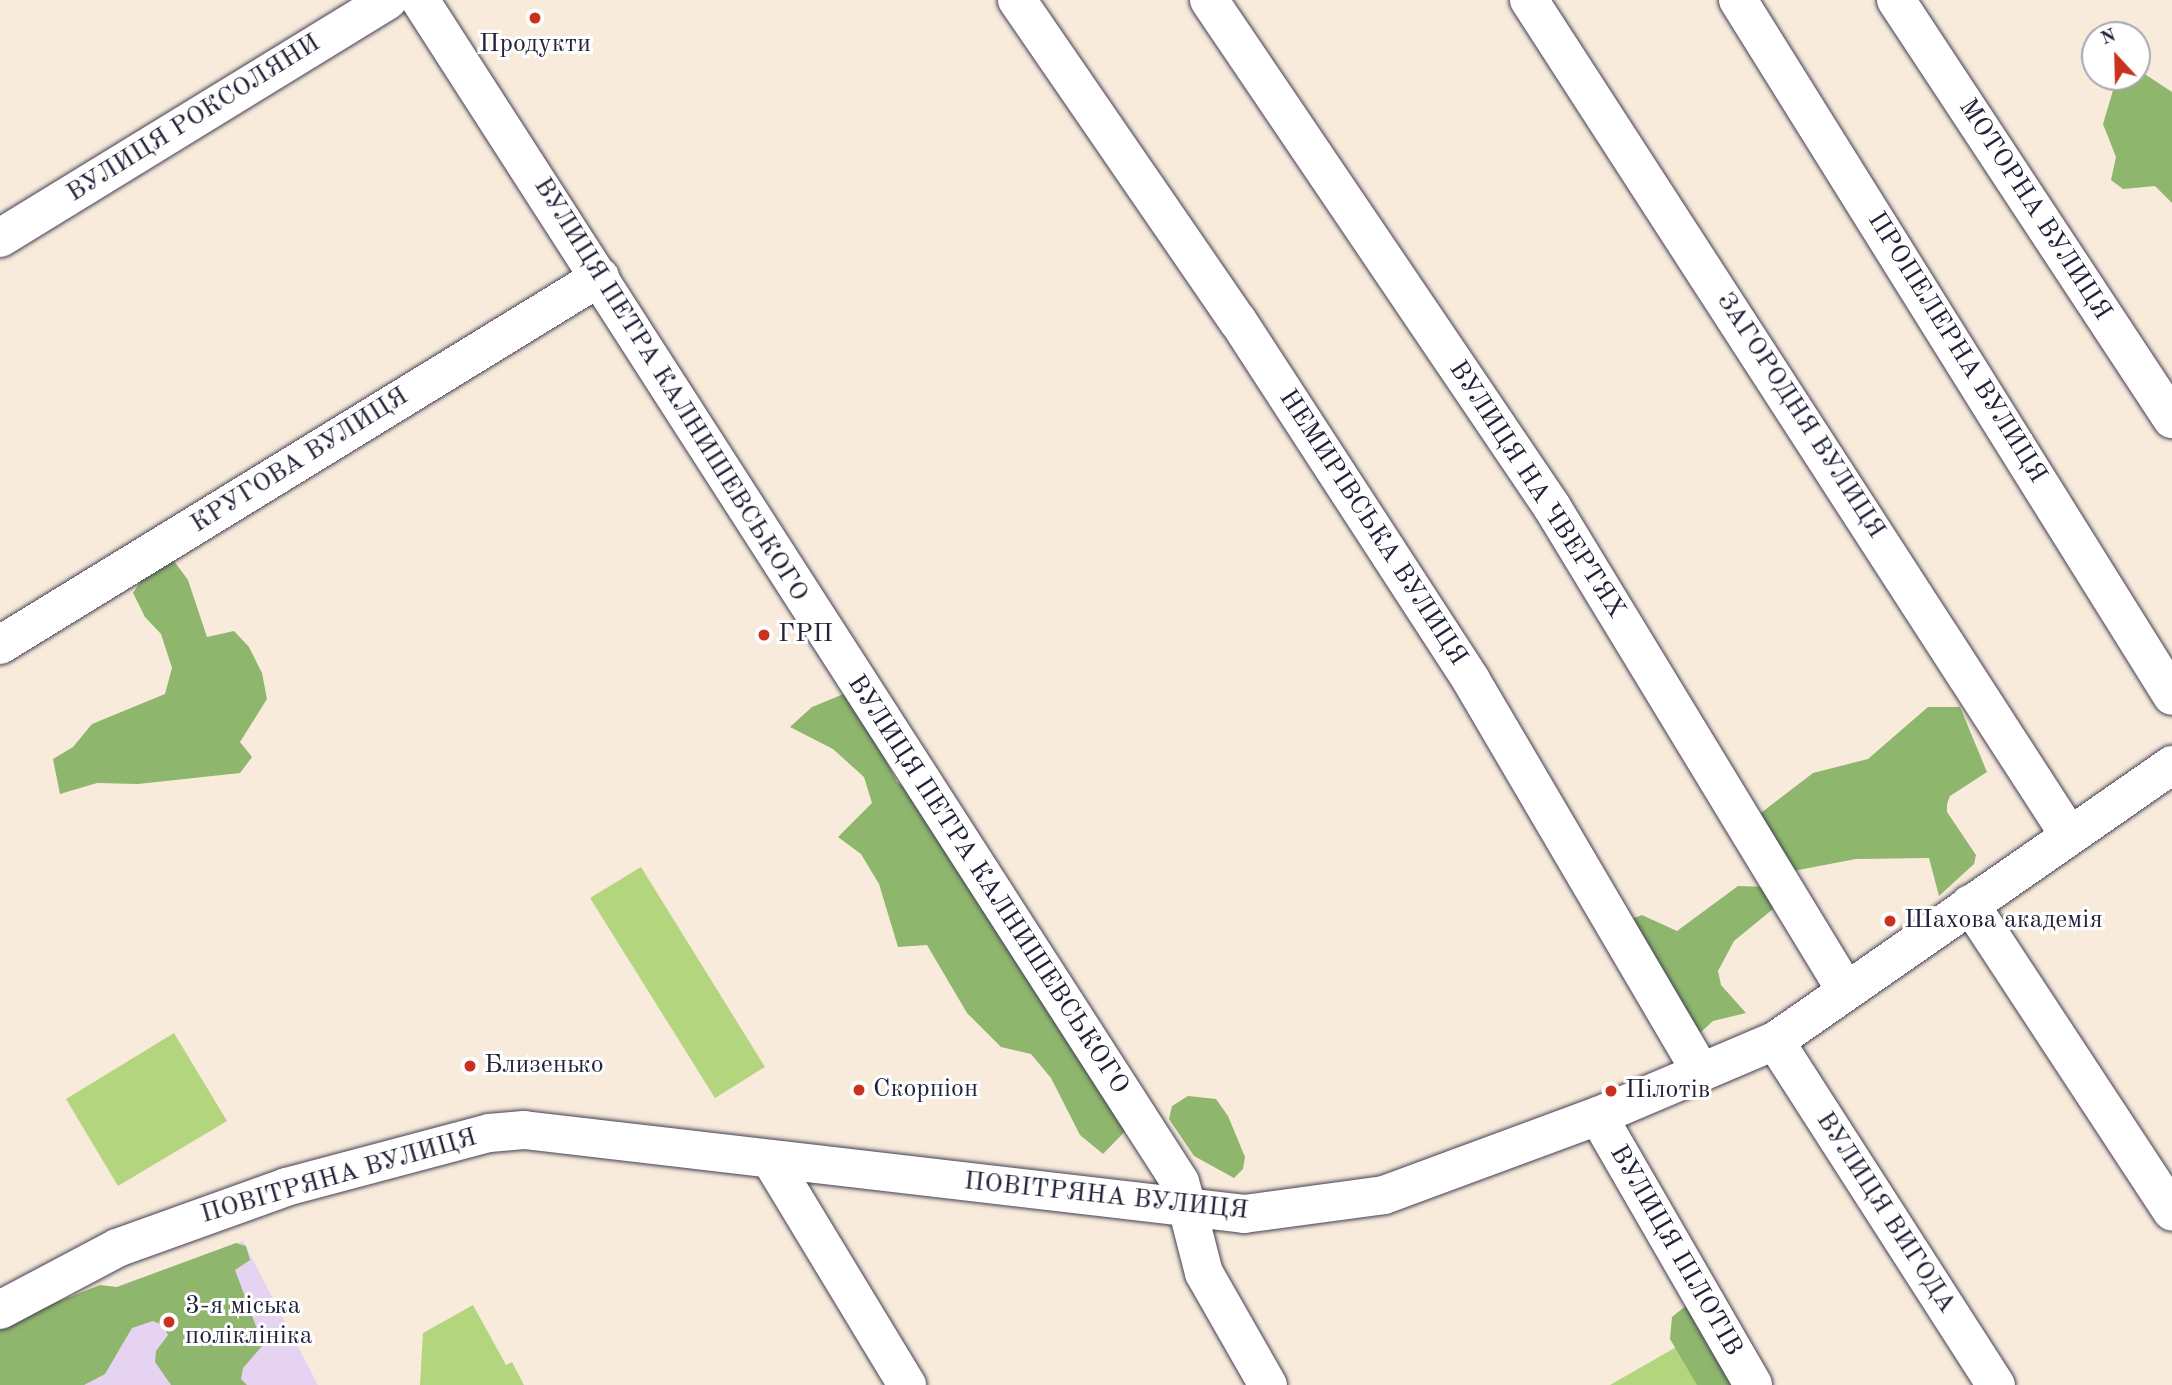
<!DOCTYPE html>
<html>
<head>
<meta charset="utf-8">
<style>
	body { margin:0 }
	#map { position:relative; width:2172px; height:1385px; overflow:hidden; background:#f9ebdc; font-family:"Old Standard TT",serif }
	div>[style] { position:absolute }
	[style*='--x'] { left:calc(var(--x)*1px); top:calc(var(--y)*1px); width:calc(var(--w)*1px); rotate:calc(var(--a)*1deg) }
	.built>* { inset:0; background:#e5d3f1 }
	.green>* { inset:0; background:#b3d57d }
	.forest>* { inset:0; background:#8eb66c }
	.roads { filter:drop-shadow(0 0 2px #424053) drop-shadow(0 0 2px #424053) }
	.street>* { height:38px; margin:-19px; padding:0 19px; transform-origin:19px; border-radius:19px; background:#fff }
	.secondary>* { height:38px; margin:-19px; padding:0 19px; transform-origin:19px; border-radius:19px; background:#fff }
	.dots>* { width:19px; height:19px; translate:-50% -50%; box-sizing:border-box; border:4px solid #fff; border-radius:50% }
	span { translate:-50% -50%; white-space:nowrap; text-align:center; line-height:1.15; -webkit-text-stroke:6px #fff; paint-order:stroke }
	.poi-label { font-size:26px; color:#22223b }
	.left { translate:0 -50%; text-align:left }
	.street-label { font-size:26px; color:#22223b }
	.north { position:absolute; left:2081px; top:21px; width:70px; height:70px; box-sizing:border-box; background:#fff; border:2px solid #a7a7b1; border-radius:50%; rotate:338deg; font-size:19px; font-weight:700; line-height:28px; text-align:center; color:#22223b }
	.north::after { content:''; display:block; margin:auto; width:24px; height:32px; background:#c8321e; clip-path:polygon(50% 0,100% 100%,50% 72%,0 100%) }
</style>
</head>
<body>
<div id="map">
	<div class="built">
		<i style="clip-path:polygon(243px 1241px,318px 1385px,0 1385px,0 1353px,105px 1291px)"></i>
	</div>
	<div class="green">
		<i style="clip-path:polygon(641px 867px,765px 1067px,715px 1098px,590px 898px)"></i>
		<i style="clip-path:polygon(174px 1033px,227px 1121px,118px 1186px,66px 1099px)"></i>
		<i style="clip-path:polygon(473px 1305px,506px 1365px,512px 1362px,524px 1385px,420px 1385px,423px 1333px)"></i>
		<i style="clip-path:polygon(1685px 1342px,1710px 1385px,1610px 1385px)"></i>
	</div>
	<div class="forest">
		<i style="clip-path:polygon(2137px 69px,2172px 92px,2172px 203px,2155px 186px,2123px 189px,2111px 180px,2116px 157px,2103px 124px,2117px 77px,2137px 77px)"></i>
		<i style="clip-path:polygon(174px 561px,188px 580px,207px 637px,234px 631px,249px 647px,262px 673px,267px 699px,240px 742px,252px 757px,240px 773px,138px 784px,97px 783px,60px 794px,53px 759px,73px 747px,92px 724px,165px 694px,172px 668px,161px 634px,145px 617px,133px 593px,146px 573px)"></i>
		<i style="clip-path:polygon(851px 691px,897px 782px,941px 814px,1137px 1119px,1103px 1154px,1080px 1135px,1051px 1078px,1031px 1054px,1001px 1047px,967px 1013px,927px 945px,898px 947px,879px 884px,861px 854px,838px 837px,872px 803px,864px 777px,833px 749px,790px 727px,812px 707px)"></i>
		<i style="clip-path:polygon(1928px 707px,1960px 707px,1987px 772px,1950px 796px,1947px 804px,1947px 812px,1976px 855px,1974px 864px,1939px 896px,1929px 858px,1856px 859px,1793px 871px,1753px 819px,1813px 773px,1868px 759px)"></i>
		<i style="clip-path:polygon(1738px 886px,1768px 887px,1773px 909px,1734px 941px,1718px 971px,1721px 985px,1746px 1013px,1713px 1021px,1691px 1041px,1620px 923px,1642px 915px,1677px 931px)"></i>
		<i style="clip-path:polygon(1188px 1096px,1216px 1099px,1228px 1116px,1245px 1157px,1243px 1169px,1234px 1178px,1194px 1156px,1169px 1119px,1172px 1106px)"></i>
		<i style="clip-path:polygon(236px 1243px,246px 1246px,250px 1260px,235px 1270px,263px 1345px,243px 1368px,241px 1379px,247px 1385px,171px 1385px,155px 1362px,156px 1351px,168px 1335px,163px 1325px,153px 1321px,132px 1328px,105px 1374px,84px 1385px,0 1385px,0 1325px,100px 1285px,117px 1287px)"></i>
		<i style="clip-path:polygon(1688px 1304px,1738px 1385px,1697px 1385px,1670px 1339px,1672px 1317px)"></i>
	</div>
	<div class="roads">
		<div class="street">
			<i style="--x:420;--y:0;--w:1405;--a:57.26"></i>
			<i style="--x:1180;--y:1182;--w:26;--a:74"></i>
			<i style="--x:1017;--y:0;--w:390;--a:55.5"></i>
			<i style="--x:1238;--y:321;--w:428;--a:57"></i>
			<i style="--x:1471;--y:680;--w:454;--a:59.6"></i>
			<i style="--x:1209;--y:0;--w:612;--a:55.92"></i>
			<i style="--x:1552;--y:507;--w:566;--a:58.72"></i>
			<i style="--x:1529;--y:0;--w:994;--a:57.11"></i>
			<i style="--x:1738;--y:0;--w:820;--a:58.05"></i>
			<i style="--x:1896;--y:0;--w:502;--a:56.63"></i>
			<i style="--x:0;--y:238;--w:455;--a:-31.5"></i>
			<i style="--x:0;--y:645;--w:704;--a:-31.52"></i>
			<i style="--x:1970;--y:904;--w:368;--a:56.7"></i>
			<i style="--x:1775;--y:1041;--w:409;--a:57.3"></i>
			<i style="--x:1598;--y:1116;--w:310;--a:60"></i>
			<i style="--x:772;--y:1162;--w:261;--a:58.8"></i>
		</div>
		<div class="secondary">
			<i style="--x:1187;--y:1207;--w:68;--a:75.6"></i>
			<i style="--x:1204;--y:1273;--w:129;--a:60.3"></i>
			<i style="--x:0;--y:1310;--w:132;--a:-27.9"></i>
			<i style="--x:117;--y:1248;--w:180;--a:-19.8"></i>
			<i style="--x:286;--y:1187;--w:210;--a:-14.9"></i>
			<i style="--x:489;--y:1133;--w:35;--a:-5"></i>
			<i style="--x:524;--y:1130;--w:725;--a:6.65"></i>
			<i style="--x:1244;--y:1214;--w:141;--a:-7.7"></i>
			<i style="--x:1384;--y:1195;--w:228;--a:-20.3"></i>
			<i style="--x:1598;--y:1116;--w:192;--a:-23"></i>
			<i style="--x:1775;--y:1041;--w:484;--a:-34.8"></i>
		</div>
	</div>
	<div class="dots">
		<i style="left:535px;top:18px;background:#c8321e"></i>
		<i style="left:764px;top:635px;background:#c8321e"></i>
		<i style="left:1890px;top:921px;background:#c8321e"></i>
		<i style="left:470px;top:1066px;background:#c8321e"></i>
		<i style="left:859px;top:1090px;background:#c8321e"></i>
		<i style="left:1611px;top:1091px;background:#c8321e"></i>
		<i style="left:169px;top:1322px;background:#c8321e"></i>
	</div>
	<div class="poi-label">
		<span style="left:535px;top:45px">Продукти</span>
		<span class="left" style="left:778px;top:635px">ГРП</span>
		<span class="left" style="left:1904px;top:921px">Шахова академія</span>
		<span class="left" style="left:484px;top:1066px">Близенько</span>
		<span class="left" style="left:873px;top:1090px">Скорпіон</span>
		<span class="left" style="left:1625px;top:1091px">Пілотів</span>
		<span class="left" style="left:185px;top:1322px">3-я міська<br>поліклініка</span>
	</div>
	<div class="street-label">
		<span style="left:194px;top:119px;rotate:-32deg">ВУЛИЦЯ РОКСОЛЯНИ</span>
		<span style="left:2034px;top:210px;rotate:57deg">МОТОРНА ВУЛИЦЯ</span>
		<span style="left:1956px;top:348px;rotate:58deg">ПРОПЕЛЕРНА ВУЛИЦЯ</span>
		<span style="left:670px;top:390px;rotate:58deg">ВУЛИЦЯ ПЕТРА КАЛНИШЕВСЬКОГО</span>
		<span style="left:1800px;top:416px;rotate:57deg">ЗАГОРОДНЯ ВУЛИЦЯ</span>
		<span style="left:300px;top:461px;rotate:-32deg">КРУГОВА ВУЛИЦЯ</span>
		<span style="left:1536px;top:490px;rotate:57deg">ВУЛИЦЯ НА ЧВЕРТЯХ</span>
		<span style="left:1372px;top:528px;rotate:57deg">НЕМИРІВСЬКА ВУЛИЦЯ</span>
		<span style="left:987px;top:885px;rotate:57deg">ВУЛИЦЯ ПЕТРА КАЛНИШЕВСЬКОГО</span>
		<span style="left:339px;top:1177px;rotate:-16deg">ПОВІТРЯНА ВУЛИЦЯ</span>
		<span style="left:1106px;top:1197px;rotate:6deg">ПОВІТРЯНА ВУЛИЦЯ</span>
		<span style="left:1885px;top:1213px;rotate:57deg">ВУЛИЦЯ ВИГОДА</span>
		<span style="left:1675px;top:1251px;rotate:60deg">ВУЛИЦЯ ПІЛОТІВ</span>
	</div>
	<div class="north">N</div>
</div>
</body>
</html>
